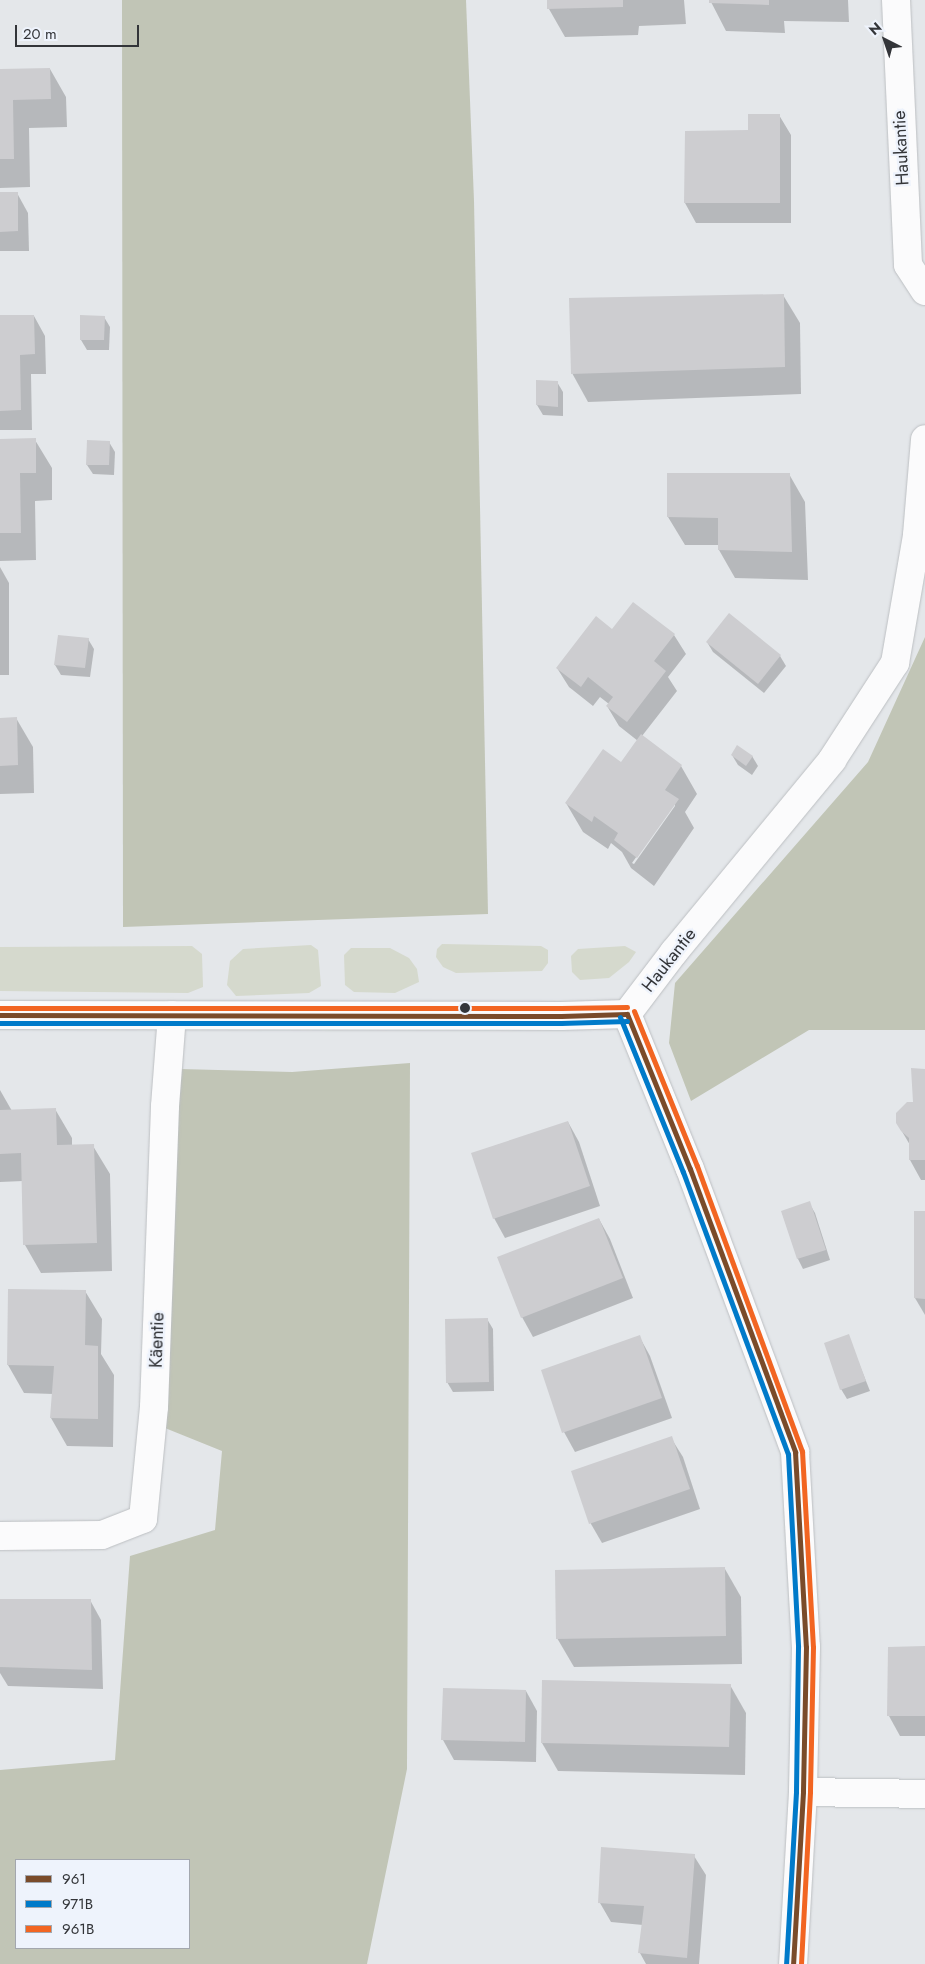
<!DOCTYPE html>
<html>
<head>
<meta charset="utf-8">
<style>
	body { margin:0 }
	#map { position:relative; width:925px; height:1964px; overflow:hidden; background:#e4e7ea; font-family:Jost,sans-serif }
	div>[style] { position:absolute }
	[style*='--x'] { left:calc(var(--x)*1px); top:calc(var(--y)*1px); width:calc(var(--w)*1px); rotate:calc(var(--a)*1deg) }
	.green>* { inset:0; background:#d5d9cd }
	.forest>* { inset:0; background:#c1c5b6 }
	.shadow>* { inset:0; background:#0003 }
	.building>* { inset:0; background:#cdcdd0 }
	.roads { filter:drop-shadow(0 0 1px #bcbfc2) drop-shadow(0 0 1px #bcbfc2) }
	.minor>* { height:28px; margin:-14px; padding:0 14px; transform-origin:14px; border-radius:14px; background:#fbfbfc }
	.bus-1>* { height:5px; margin:-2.5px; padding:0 2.5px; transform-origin:2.5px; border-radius:2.5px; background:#7a4b2a }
	.bus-2>* { height:5px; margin:-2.5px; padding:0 2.5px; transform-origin:2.5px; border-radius:2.5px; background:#007ac9 }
	.bus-3>* { height:5px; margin:-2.5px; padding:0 2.5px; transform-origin:2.5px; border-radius:2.5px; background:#f26522 }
	.dots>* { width:14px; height:14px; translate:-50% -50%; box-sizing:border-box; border:2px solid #eef3fc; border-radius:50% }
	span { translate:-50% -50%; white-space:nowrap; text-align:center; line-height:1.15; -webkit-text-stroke:4.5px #eef3fc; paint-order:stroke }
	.street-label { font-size:18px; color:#333539 }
	.legend { position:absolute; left:15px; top:1859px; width:175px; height:90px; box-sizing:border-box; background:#eef3fc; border:1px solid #a3a7ae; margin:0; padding:6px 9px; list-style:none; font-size:15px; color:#333539 }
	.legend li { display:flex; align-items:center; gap:10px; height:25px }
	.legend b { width:25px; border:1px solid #a3a7ae }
	.north { position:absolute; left:860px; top:15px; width:50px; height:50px; -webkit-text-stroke:4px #eef3fc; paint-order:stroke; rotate:319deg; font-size:14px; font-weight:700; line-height:20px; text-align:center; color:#333539 }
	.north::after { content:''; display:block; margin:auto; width:18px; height:22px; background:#333539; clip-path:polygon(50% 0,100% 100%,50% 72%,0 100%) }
	.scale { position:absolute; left:15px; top:25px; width:124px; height:22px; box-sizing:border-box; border:2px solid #333539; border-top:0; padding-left:6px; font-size:15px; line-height:18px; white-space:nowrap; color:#333539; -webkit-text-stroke:4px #eef3fc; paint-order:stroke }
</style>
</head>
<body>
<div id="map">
	<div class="green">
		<i style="clip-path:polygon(442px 944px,541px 946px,548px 950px,548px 963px,542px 971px,456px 973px,443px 967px,436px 957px,437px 949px)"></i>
		<i style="clip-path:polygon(311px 945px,318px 950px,321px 986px,309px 993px,236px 996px,227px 985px,230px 961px,243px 949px)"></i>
		<i style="clip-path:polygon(192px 946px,202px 954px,203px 987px,188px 993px,0 991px,0 947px)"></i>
		<i style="clip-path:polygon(625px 946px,636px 952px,629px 962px,609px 978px,580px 980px,572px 972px,571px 956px,578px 949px)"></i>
		<i style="clip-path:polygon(351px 948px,390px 948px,409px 958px,417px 969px,419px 982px,395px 993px,354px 992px,345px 985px,344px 955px)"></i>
	</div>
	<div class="forest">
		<i style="clip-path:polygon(122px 0,466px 0,474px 201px,488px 914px,123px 927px)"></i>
		<i style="clip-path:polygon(925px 637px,925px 1030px,809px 1030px,691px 1101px,669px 1043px,675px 983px,868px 762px)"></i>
		<i style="clip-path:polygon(evenodd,410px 1063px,407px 1769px,367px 1964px,0 1964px,0 1770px,115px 1760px,130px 1556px,215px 1530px,222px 1451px,165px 1428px,180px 1069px,292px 1072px,410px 1063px,16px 1860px,189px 1860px,189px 1948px,16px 1948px,16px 1860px)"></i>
	</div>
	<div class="shadow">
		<i style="clip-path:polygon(548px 0,684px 0,686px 24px,639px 26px,638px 35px,565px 37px,549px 9px)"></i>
		<i style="clip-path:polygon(710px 0,848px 0,849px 22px,784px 21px,785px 33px,726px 31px)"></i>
		<i style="clip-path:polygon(50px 69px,66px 97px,67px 127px,29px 128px,30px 187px,0 188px,0 70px)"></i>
		<i style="clip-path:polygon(779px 115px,791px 135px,791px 223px,696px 223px,685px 203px,686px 132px,749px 131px)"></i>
		<i style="clip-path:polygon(0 193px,17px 193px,28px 213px,29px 251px,0 251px)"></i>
		<i style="clip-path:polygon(783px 295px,800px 323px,801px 394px,588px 402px,572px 373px)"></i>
		<i style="clip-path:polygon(34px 316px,45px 336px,46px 374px,31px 374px,32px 430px,0 430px,0 317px)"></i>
		<i style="clip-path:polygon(104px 317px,110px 327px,109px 350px,87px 350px,81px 340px)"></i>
		<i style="clip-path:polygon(557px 382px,563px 392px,563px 416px,543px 415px,537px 405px)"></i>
		<i style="clip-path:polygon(0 440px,35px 440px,52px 468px,52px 500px,35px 501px,36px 560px,0 561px)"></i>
		<i style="clip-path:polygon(109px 442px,115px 452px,114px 475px,93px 474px,87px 465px)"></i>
		<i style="clip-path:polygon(789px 474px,805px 502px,808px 580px,735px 578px,719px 550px,719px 545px,685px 545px,668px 517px)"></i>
		<i style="clip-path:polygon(0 567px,9px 583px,9px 675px,0 675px)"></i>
		<i style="clip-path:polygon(730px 615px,780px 656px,786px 666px,764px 693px,713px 652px,707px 642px)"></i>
		<i style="clip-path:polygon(evenodd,613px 631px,674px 635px,686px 654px,668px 677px,677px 691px,642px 736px,681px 766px,697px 794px,685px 812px,694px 828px,654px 886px,631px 868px,622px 852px,611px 843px,608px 849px,583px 832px,566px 803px,622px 763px,638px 741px,619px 726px,607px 706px,609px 704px,600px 697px,593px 706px,569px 687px,557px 668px,613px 631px,675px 802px,675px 806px,634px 864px,632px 863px,675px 802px)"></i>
		<i style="clip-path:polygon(88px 639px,94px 649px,90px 677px,61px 675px,55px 665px)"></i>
		<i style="clip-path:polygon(16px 718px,33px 747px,34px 793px,0 794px,0 719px)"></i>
		<i style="clip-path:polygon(732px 755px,752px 756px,758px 766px,752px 775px,738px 765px)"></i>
		<i style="clip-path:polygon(925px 1070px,925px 1180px,921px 1180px,910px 1160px,910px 1145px,897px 1123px,914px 1103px)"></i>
		<i style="clip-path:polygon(0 1090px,12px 1111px,55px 1109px,72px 1138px,72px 1146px,93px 1146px,110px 1174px,112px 1271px,41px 1273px,25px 1245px,23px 1181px,0 1182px)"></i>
		<i style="clip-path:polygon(568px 1122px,579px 1142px,600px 1206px,505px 1238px,494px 1218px)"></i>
		<i style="clip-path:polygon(809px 1203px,815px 1213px,830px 1260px,803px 1269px,798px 1259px,782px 1212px)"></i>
		<i style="clip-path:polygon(925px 1212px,925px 1315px,915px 1298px)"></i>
		<i style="clip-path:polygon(599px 1219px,610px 1239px,633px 1298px,533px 1337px,522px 1317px)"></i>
		<i style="clip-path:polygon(9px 1291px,85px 1291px,102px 1319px,101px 1354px,114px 1375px,113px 1447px,67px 1446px,51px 1418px,53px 1394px,24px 1393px,8px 1365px)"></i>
		<i style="clip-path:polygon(487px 1319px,493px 1329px,494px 1391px,453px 1392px,447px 1382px)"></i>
		<i style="clip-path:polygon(639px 1336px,650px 1356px,672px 1418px,575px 1452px,564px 1432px)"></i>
		<i style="clip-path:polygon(848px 1336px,870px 1391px,847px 1399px,841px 1389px)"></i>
		<i style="clip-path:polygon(671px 1438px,683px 1457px,700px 1509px,602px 1543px,591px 1524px,572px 1472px)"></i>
		<i style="clip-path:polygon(725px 1569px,741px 1597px,742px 1664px,574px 1667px,557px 1638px)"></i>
		<i style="clip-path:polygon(0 1600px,90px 1600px,101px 1620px,103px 1689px,8px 1686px,0 1673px)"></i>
		<i style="clip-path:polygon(925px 1648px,925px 1736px,900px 1736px,889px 1716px)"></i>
		<i style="clip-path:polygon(730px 1685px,746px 1713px,745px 1775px,558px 1771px,542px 1743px)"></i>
		<i style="clip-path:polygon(444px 1690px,526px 1691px,537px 1711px,536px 1762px,454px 1760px,443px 1740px)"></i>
		<i style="clip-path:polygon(694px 1856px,706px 1875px,699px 1964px,646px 1964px,640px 1953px,643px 1925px,611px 1922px,600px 1903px)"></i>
	</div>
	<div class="building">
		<i style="clip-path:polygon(547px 0,623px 0,623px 7px,547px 9px)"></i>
		<i style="clip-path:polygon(709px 0,769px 0,769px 5px,709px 3px)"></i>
		<i style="clip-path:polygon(50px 68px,51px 99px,13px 100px,14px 159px,0 159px,0 69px)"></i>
		<i style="clip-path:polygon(748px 114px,780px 114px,780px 203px,684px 203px,685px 131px,748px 130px)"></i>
		<i style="clip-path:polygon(0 192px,18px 192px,18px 231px,0 232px)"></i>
		<i style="clip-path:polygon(784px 294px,785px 367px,571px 374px,569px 298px)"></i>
		<i style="clip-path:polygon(0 315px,34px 315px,35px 354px,20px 355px,21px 410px,0 411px)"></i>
		<i style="clip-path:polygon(80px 315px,105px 316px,104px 340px,80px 340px)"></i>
		<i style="clip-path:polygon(536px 380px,558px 381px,558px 407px,536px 405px)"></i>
		<i style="clip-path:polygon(36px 438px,36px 473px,20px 473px,21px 533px,0 533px,0 439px)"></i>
		<i style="clip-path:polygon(87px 440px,110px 441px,109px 465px,86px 465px)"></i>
		<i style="clip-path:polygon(667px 473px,790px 473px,792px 552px,718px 550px,718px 518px,667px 517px)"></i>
		<i style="clip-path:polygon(633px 602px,675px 634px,654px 661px,666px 671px,627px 722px,606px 706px,613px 697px,588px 677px,581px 687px,556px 668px,596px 616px,612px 629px)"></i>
		<i style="clip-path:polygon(729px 613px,781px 655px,758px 684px,706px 642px)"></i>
		<i style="clip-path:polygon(58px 635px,89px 638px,85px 668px,54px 665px)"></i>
		<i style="clip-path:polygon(17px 717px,18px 765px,0 766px,0 718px)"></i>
		<i style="clip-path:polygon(641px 734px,682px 765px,665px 790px,679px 799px,637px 858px,614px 840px,618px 833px,594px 816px,592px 822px,565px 803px,603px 749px,621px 762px)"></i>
		<i style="clip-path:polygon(737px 745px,753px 756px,746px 766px,731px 755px)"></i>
		<i style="clip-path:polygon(911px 1068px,925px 1069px,925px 1160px,909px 1160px,909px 1138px,901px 1131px,896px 1123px,896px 1113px,907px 1102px,913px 1102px)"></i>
		<i style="clip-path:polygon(56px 1108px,57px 1145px,94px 1144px,97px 1243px,23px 1245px,21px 1153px,0 1154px,0 1110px)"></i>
		<i style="clip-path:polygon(568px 1121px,590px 1186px,493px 1219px,471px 1153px)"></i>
		<i style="clip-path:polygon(810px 1201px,826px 1250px,797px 1259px,781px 1211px)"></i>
		<i style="clip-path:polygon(914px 1211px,925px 1211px,925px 1299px,914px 1298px)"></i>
		<i style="clip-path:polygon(599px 1218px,623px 1278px,521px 1318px,497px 1257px)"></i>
		<i style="clip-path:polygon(8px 1289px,86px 1290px,85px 1345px,98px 1346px,98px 1419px,50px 1418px,54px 1366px,7px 1365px)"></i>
		<i style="clip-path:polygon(488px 1318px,489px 1382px,446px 1383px,445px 1319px)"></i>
		<i style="clip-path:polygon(849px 1334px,866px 1381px,840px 1390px,824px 1343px)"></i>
		<i style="clip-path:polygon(640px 1335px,662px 1398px,562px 1433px,541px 1370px)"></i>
		<i style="clip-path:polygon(672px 1436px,690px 1489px,589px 1524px,571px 1471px)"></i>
		<i style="clip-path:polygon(725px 1567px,726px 1636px,556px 1639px,555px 1570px)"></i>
		<i style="clip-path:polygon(0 1599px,91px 1599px,92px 1670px,0 1667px)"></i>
		<i style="clip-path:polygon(925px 1646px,925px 1716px,887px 1716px,888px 1647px)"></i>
		<i style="clip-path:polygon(542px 1680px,731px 1684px,729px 1747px,541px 1743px)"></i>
		<i style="clip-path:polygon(443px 1688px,526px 1690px,525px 1742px,441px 1740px)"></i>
		<i style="clip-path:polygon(601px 1847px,695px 1854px,687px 1958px,638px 1953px,644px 1906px,598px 1903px)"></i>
	</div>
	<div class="roads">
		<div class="minor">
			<i style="--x:896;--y:0;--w:265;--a:87.4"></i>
			<i style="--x:908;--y:265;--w:31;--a:57"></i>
			<i style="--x:627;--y:1014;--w:167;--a:67.9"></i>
			<i style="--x:690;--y:1169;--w:302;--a:69.6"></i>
			<i style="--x:795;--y:1452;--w:195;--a:86.8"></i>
			<i style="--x:806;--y:1647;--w:145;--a:91.2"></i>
			<i style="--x:803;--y:1792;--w:172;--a:93.3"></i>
			<i style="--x:627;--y:1014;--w:78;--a:-52.8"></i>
			<i style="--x:674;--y:952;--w:249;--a:-50.5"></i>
			<i style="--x:832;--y:760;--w:116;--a:-57"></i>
			<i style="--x:895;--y:663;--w:130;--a:-80.2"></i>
			<i style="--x:917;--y:535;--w:96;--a:-85.2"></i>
			<i style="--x:0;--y:1015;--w:561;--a:0.1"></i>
			<i style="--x:561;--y:1016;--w:66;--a:-1.7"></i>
			<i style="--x:0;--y:1536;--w:102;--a:-0.6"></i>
			<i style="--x:102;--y:1535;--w:44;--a:-21.3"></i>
			<i style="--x:143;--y:1519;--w:113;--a:-84.4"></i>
			<i style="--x:154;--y:1407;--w:301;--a:-87.9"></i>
			<i style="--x:165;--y:1106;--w:91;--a:-85.6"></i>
			<i style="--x:803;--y:1792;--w:122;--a:0.9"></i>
		</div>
	</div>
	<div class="bus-1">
		<i style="--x:627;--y:1014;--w:167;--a:67.9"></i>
		<i style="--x:690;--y:1169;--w:302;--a:69.6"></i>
		<i style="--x:795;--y:1452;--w:195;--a:86.8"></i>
		<i style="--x:806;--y:1647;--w:145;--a:91.2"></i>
		<i style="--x:803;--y:1792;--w:172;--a:93.3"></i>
		<i style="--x:0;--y:1015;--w:561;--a:0.1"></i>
		<i style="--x:561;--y:1016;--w:66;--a:-1.7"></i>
	</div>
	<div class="bus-2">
		<i style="--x:620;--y:1017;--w:167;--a:67.9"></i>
		<i style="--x:683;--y:1172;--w:301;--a:69.6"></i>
		<i style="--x:788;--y:1454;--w:193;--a:87"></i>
		<i style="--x:798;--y:1647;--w:145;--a:90.8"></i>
		<i style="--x:796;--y:1792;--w:172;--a:93.3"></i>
		<i style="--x:0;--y:1023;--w:561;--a:0"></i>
		<i style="--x:561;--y:1023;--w:66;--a:-1.7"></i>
	</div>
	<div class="bus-3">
		<i style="--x:0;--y:1008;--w:561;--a:0"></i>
		<i style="--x:561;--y:1008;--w:66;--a:-0.9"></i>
		<i style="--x:634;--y:1011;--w:167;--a:67.9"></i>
		<i style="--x:697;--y:1166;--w:304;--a:69.8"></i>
		<i style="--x:802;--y:1451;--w:196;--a:86.8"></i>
		<i style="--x:813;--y:1647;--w:145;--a:91.2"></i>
		<i style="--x:810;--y:1792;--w:172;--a:93"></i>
	</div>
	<div class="dots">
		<i style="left:465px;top:1008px;background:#333539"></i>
	</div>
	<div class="street-label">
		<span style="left:901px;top:148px;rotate:-93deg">Haukantie</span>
		<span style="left:669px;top:960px;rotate:-52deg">Haukantie</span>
		<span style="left:157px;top:1340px;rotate:-88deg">Käentie</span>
	</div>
	<ul class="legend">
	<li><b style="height:6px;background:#7a4b2a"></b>961</li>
	<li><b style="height:6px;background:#007ac9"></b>971B</li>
	<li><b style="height:6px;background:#f26522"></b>961B</li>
	</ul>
	<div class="north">N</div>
	<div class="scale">20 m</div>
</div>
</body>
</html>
